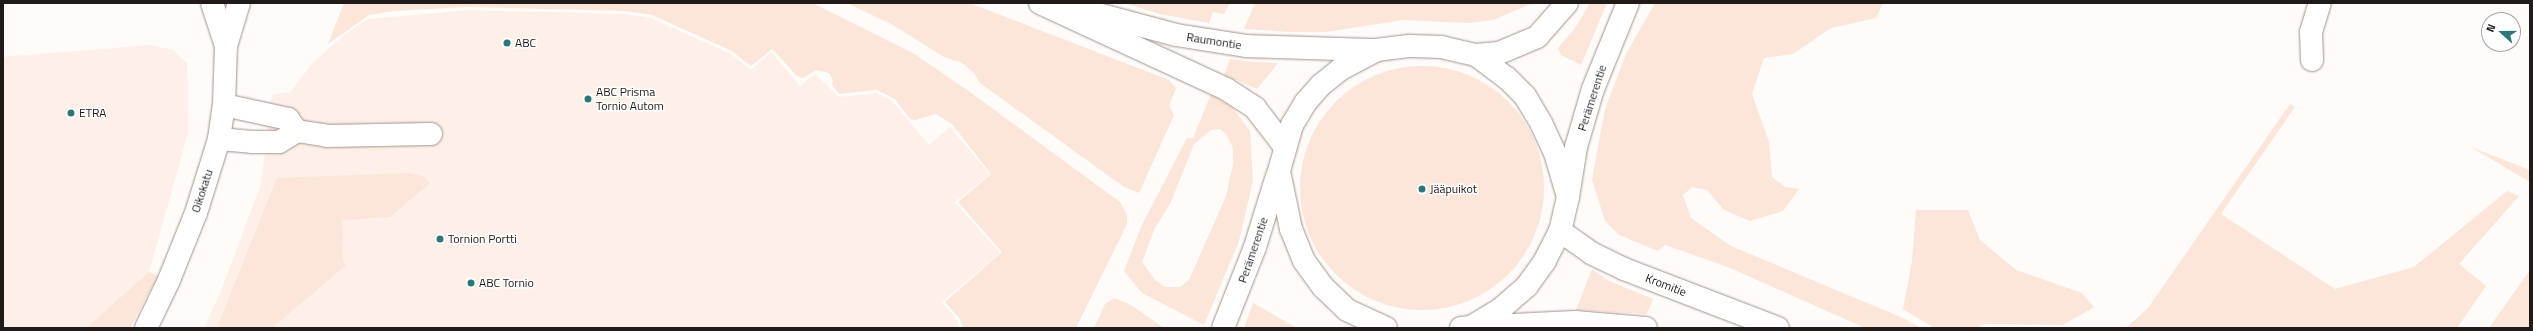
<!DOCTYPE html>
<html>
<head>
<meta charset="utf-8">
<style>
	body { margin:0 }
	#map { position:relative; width:2533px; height:331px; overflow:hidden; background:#fefbf9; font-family:"Titillium Web",sans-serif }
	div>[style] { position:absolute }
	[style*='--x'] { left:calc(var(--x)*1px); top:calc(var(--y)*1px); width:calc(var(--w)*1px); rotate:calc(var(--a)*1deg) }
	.built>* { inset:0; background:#feefe8 }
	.green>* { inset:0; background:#fce5d9 }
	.round { border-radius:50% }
	.roads { filter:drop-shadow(0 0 1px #a1938c) drop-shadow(0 0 1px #a1938c) }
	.minor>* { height:22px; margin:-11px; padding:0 11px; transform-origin:11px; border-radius:11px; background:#fff }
	.secondary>* { height:22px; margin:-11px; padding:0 11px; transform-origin:11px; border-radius:11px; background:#fff }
	.trunk>* { height:22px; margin:-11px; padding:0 11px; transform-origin:11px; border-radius:11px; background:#fff }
	.motorway>* { height:22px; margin:-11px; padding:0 11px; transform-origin:11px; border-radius:11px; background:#fff }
	.dots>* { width:11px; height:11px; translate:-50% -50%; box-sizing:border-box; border:2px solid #fff; border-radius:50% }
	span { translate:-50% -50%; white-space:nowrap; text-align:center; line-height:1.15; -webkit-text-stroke:3px #fff; paint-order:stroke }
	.street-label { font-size:12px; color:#201a18 }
	.poi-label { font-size:12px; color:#201a18 }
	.left { translate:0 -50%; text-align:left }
	.frame { position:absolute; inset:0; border:4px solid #201a18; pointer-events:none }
	.north { position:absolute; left:2481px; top:12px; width:40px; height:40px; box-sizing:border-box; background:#fff; border:1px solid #a6a3a3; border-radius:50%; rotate:291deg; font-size:11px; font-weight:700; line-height:16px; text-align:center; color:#201a18 }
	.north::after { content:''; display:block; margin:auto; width:14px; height:18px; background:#2c7677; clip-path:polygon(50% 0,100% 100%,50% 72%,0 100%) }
</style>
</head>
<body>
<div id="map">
	<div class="built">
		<i style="clip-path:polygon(467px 10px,626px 14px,651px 18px,731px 54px,751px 70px,771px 52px,800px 86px,815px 74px,839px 97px,877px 93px,891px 100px,929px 145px,950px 127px,990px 174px,955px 202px,1000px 253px,942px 302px,957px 320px,960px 328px,204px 328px,221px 291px,261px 184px,272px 95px,290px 92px,313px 63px,345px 34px,368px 19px)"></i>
		<i style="clip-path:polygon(150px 45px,173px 50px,187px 63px,188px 133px,149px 272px,86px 328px,3px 328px,3px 57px)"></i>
	</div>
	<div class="green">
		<i style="clip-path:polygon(344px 3px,812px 3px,913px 53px,970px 92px,1120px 202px,1127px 215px,1127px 224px,1076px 328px,963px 328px,960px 319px,945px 302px,1002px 252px,958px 202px,991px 174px,952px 124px,936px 114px,915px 120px,910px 119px,895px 99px,877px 90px,839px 94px,832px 85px,833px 80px,829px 73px,816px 70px,803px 78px,797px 76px,772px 49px,751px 66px,732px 51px,652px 15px,626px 11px,466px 7px,394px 11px,369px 15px,328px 44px)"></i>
		<i style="clip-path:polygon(847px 3px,969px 3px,1169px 80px,1176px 88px,1169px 106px,1174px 115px,1139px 193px,1124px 187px,980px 83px,973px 72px,962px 63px,944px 57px,893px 25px)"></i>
		<i style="clip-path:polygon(1125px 3px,1230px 3px,1224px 14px,1213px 12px,1209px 23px,1159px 14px)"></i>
		<i style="clip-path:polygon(1255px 3px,1533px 3px,1493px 20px,1468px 23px,1403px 20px,1326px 32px,1289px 32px,1244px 29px)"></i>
		<i style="clip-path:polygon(1590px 3px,1607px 3px,1581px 65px,1561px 55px,1558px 48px,1575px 28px)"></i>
		<i style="clip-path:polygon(1655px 3px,1883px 3px,1876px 18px,1831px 28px,1793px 54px,1764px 58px,1752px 94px,1769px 142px,1772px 177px,1785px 187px,1799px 189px,1783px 211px,1750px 221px,1724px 210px,1707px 190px,1692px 187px,1683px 195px,1691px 218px,1731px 246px,1903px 318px,1921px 328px,1865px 328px,1728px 267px,1665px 245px,1658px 251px,1619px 235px,1605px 221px,1592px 180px,1605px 109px,1626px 54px)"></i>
		<i style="clip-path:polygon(1230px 59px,1253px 62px,1278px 63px,1257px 89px,1224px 75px)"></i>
		<i class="round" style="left:1300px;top:66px;width:244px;height:244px"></i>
		<i style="clip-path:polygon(evenodd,1211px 94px,1232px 107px,1250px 131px,1253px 181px,1239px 241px,1204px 325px,1142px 293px,1124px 271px,1141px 227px,1187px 138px,1193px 138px,1211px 94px,1220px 129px,1226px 134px,1233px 148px,1233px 164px,1226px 196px,1189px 280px,1180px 287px,1165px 287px,1155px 280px,1142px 262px,1155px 228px,1170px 204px,1194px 144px,1211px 130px,1220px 129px)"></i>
		<i style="clip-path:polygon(2290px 104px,2295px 107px,2221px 214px,2335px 289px,2414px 267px,2507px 191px,2519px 196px,2459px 264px,2486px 286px,2457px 328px,2126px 328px,2148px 308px)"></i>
		<i style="clip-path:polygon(2471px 147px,2530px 170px,2530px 182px,2518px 175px)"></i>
		<i style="clip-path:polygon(409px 173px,422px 176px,430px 183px,390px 217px,342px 220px,343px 261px,346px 265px,272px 328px,217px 328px,277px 178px)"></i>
		<i style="clip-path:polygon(1916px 210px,1968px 210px,1980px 240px,2016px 270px,2082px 293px,2094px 307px,2063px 325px,1985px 324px,1976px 328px,1934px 328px,1903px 309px,1912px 261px)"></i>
		<i style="clip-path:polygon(1592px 269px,1607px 280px,1653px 299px,1647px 314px,1576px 310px)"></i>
		<i style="clip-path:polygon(2530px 270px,2530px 328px,2489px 328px)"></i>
		<i style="clip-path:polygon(149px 272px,158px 276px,130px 328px,86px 328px)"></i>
		<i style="clip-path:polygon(1114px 298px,1131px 305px,1164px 328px,1094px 328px,1105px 304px)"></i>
		<i style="clip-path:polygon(1253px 303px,1297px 328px,1244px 328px)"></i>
	</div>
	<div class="roads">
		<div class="minor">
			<i style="--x:212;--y:3;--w:45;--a:72"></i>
			<i style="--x:2312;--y:60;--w:28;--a:-92"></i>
			<i style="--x:2311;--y:32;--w:30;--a:-73"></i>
			<i style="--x:224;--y:105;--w:66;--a:12.3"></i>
			<i style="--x:288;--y:119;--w:15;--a:53"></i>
			<i style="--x:219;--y:139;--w:33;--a:5"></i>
			<i style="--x:252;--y:142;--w:27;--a:0"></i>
			<i style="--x:279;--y:142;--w:21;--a:-31"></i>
			<i style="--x:297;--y:131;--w:30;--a:9"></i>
			<i style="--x:327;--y:136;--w:104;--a:-1.1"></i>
			<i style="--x:146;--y:328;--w:53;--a:-64.4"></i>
			<i style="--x:169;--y:280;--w:72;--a:-68.1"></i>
			<i style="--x:196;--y:213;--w:77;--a:-72.7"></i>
			<i style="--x:219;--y:139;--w:34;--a:-82"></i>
			<i style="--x:224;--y:105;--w:59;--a:-88.1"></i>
			<i style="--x:226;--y:46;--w:45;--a:-73.2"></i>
		</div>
		<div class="secondary">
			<i style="--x:1040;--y:3;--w:205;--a:24.8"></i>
			<i style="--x:1226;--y:89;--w:35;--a:33"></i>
			<i style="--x:1255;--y:108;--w:49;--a:52.4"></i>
			<i style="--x:1056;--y:3;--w:124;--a:14.9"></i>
			<i style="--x:1176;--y:35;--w:72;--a:8.8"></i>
			<i style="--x:1247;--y:46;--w:129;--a:1.8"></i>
			<i style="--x:1560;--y:231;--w:38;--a:35"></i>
			<i style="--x:1591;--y:253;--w:37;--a:26"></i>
			<i style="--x:1624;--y:269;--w:165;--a:21"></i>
			<i style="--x:1471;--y:327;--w:104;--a:-2.8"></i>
			<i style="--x:1575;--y:322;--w:71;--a:4.8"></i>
		</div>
		<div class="trunk">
			<i style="--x:1223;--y:328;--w:87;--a:-68.4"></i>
			<i style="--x:1255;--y:247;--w:74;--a:-72.8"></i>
			<i style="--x:1386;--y:328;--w:43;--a:-155.2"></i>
			<i style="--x:1347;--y:310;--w:33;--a:-136"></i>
			<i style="--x:1323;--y:287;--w:32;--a:-126"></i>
			<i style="--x:1304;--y:261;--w:35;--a:-112"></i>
			<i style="--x:1291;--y:229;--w:59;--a:-101.7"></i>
			<i style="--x:1279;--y:171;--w:48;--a:-74.2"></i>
			<i style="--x:1292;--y:125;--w:27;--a:-59"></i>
			<i style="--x:1306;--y:102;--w:23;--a:-49"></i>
			<i style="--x:1321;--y:85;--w:26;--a:-39"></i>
			<i style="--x:1341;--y:69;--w:40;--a:-28"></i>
			<i style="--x:1376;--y:50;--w:35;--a:-7"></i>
			<i style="--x:1411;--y:46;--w:30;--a:2"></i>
			<i style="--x:1441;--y:47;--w:36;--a:13"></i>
			<i style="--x:1476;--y:55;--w:39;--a:37"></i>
			<i style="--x:1507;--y:78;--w:25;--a:45"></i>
			<i style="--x:1525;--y:96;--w:31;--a:59"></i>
			<i style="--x:1541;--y:123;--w:33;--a:65"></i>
			<i style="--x:1555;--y:153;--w:46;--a:73.5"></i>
			<i style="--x:1568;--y:197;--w:35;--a:103"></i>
			<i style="--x:1560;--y:231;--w:34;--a:117"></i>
			<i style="--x:1545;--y:261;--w:31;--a:126"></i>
			<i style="--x:1527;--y:286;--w:35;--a:139"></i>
			<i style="--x:1501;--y:309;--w:35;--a:149"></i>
			<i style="--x:1471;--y:327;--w:10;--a:174"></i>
		</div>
		<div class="motorway">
			<i style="--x:1476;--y:55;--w:23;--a:-5"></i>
			<i style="--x:1499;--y:53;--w:41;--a:-22.8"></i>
			<i style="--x:1537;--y:37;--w:45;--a:-48.6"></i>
			<i style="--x:1568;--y:197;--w:51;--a:-80.9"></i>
			<i style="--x:1576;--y:147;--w:60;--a:-73.7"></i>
			<i style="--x:1593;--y:89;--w:93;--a:-67.9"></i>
		</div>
	</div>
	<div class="dots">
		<i style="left:507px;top:43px;background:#2c7677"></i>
		<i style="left:588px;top:99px;background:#2c7677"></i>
		<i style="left:71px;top:113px;background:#2c7677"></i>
		<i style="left:1422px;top:189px;background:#2c7677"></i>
		<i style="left:440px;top:239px;background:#2c7677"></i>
		<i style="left:471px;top:283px;background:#2c7677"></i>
	</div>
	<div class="street-label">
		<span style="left:1214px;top:41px;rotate:9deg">Raumontie</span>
		<span style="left:1592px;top:98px;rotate:-72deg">Perämerentie</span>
		<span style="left:202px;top:191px;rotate:-72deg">Oikokatu</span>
		<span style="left:1253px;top:250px;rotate:-71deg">Perämerentie</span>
		<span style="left:1666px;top:285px;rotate:21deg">Kromitie</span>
	</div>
	<div class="poi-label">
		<span class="left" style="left:515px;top:43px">ABC</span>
		<span class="left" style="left:596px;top:99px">ABC Prisma<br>Tornio Autom</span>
		<span class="left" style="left:79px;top:113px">ETRA</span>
		<span class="left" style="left:1430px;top:189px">Jääpuikot</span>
		<span class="left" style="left:448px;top:239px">Tornion Portti</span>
		<span class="left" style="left:479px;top:283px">ABC Tornio</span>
	</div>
	<div class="frame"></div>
	<div class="north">N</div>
</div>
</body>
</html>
